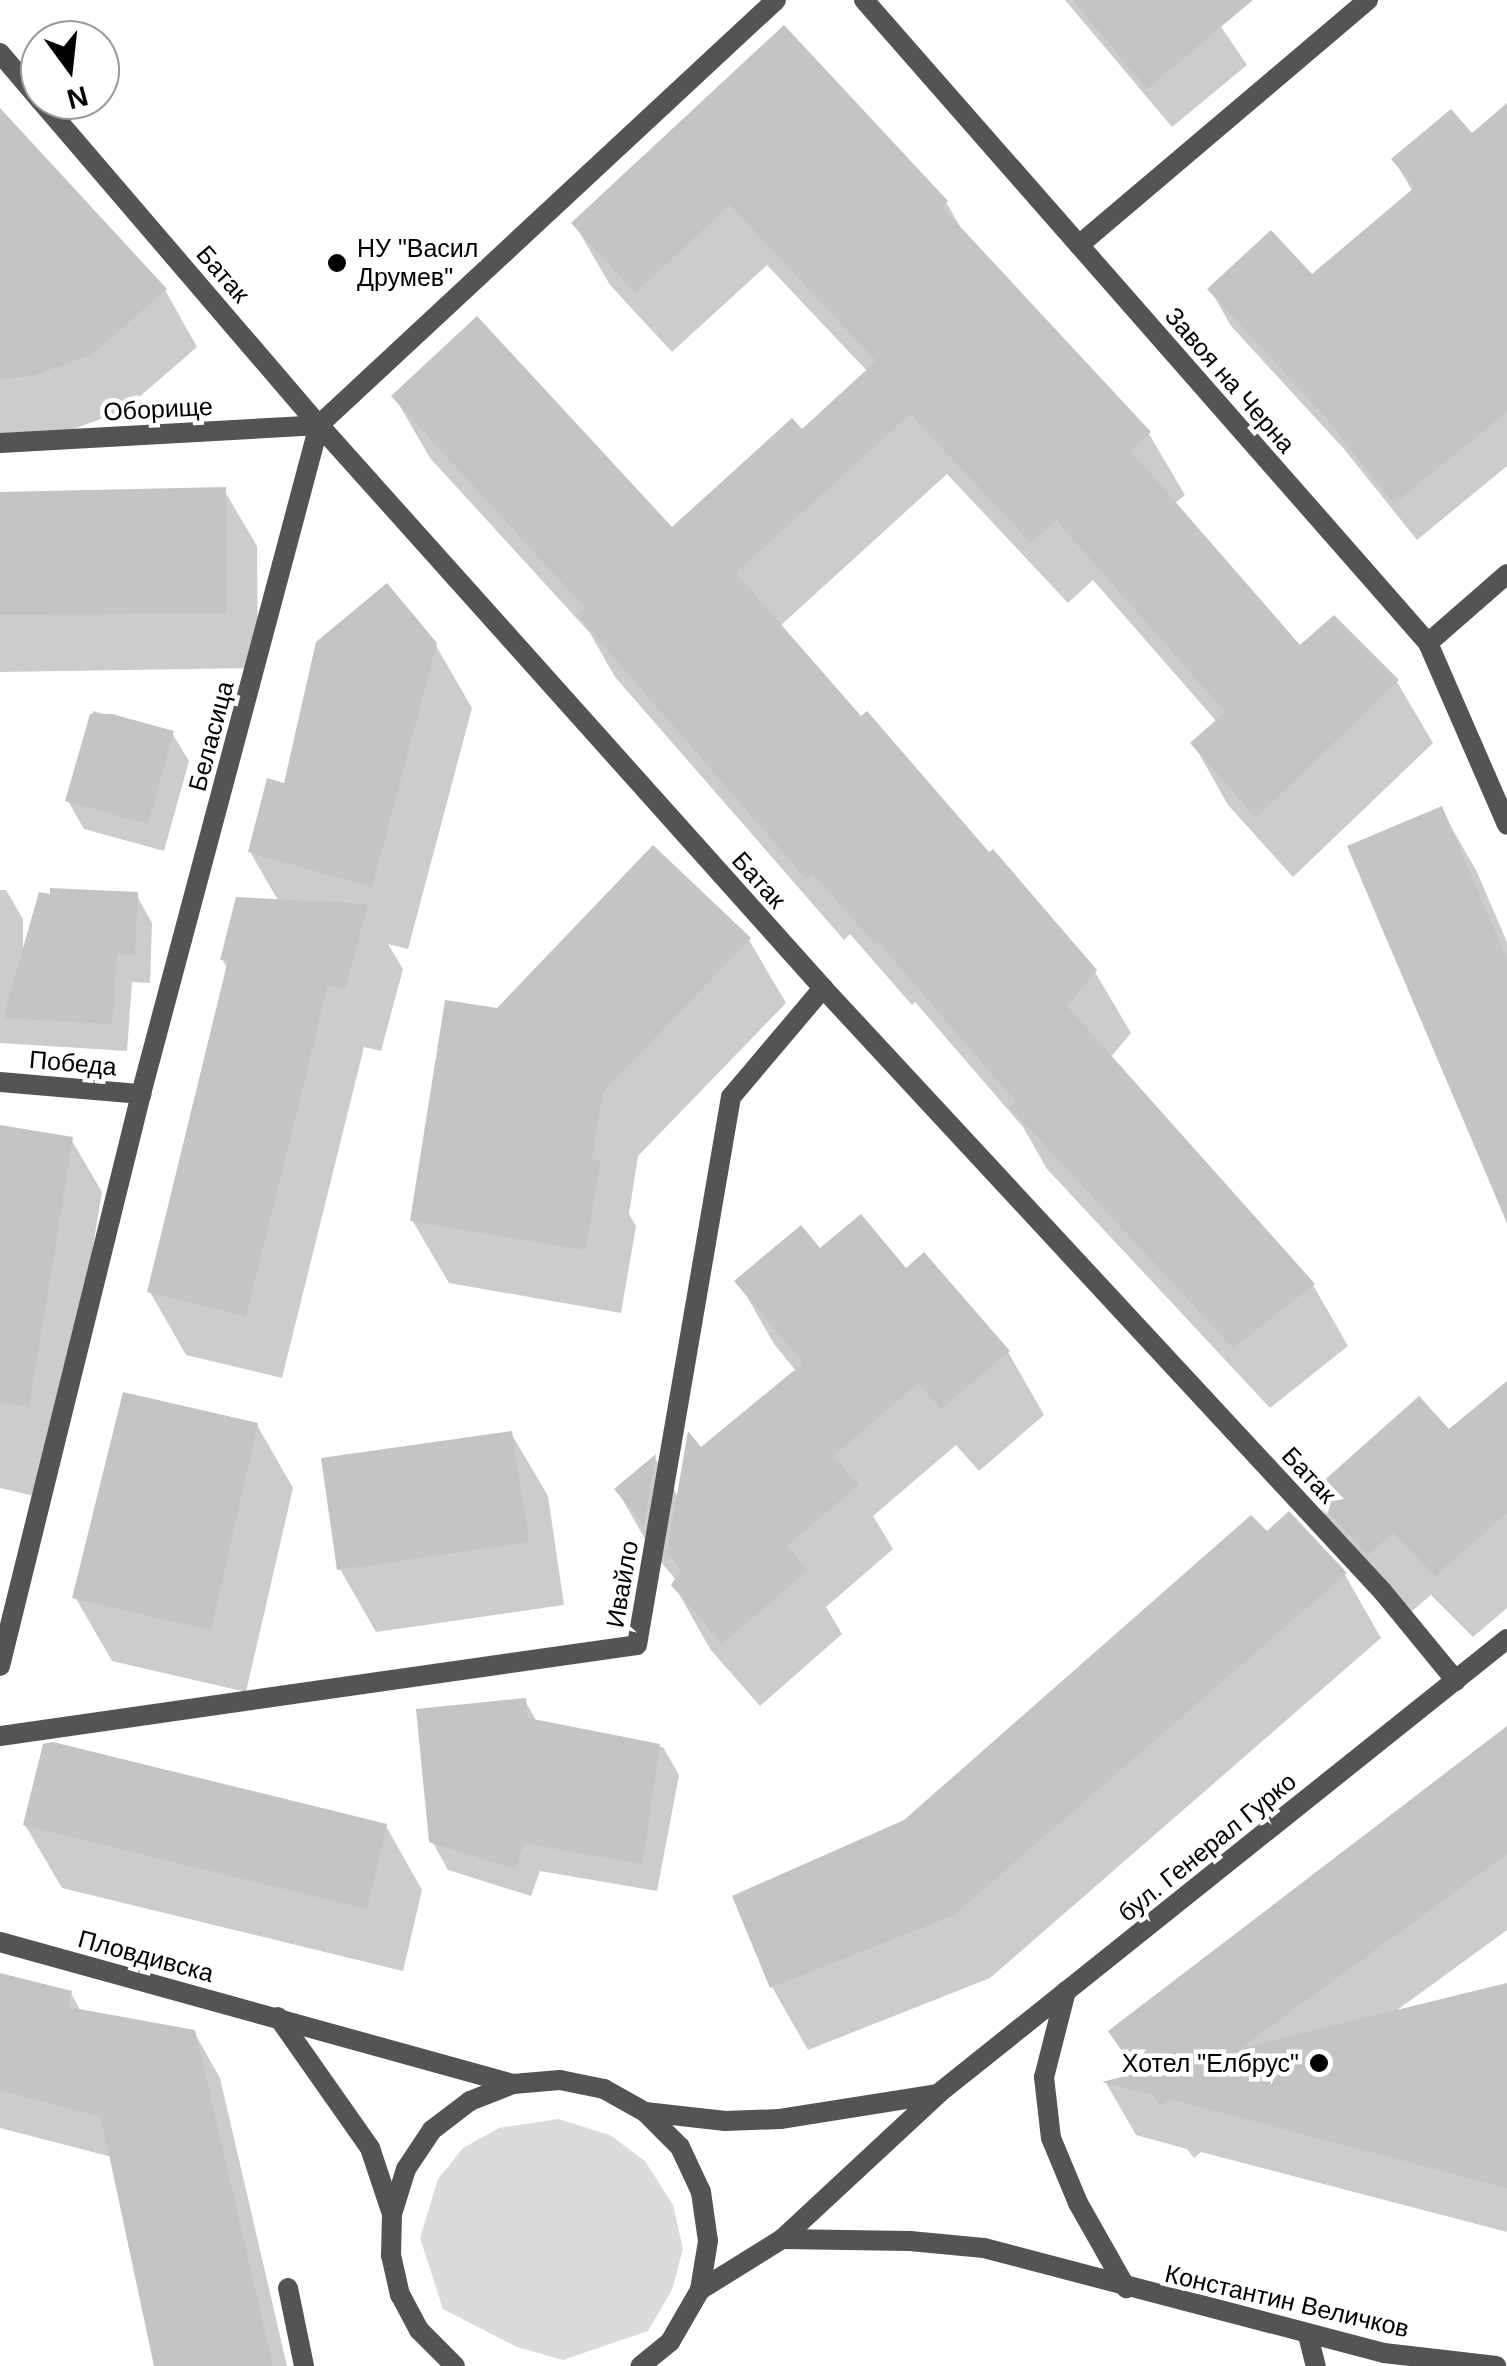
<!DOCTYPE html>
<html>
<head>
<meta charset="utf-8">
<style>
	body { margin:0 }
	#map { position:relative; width:1507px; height:2366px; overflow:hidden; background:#fff; font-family:Helvetica,sans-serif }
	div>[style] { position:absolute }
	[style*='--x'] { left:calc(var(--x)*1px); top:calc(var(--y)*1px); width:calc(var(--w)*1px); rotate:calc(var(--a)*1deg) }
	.green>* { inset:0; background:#dbdbdb }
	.shadow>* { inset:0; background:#0003 }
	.building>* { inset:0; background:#c4c4c4 }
	.service>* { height:20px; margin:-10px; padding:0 10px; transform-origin:10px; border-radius:10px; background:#545454 }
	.pedestrian>* { height:20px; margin:-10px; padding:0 10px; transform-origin:10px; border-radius:10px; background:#545454 }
	.minor>* { height:20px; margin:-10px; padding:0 10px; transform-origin:10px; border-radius:10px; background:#545454 }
	.tertiary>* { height:20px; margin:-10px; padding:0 10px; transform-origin:10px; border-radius:10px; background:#545454 }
	.dots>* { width:28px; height:28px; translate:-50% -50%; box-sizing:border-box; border:5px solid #fff; border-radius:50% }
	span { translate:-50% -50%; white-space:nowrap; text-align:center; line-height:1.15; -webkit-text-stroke:9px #fff; paint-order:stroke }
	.poi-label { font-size:25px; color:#000 }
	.left { translate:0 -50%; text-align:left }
	.right { translate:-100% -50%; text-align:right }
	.street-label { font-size:25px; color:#000 }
	.north { position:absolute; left:20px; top:20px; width:100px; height:100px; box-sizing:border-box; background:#fff; border:2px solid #999; border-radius:50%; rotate:165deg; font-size:28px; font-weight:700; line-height:40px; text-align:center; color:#000 }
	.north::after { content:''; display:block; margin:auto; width:35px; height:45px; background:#000; clip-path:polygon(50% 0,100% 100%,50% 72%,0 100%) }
</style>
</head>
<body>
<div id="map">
	<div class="green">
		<i style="clip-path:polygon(558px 2119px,610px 2135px,645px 2161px,673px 2205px,683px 2249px,672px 2290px,648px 2331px,563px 2360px,517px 2347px,443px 2309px,420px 2238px,438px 2179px,463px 2148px,499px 2128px)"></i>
	</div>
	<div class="shadow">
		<i style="clip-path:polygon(1065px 0,1203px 0,1247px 65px,1172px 127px)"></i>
		<i style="clip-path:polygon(784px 29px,946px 202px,966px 237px,1149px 434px,1185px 495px,1174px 504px,1300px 648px,1397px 682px,1433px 743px,1293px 877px,1228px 805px,1193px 743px,1217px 722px,1093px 580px,1068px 603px,947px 474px,779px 627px,1095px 972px,1131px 1033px,1110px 1058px,1313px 1285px,1348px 1346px,1270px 1408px,1047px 1169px,1023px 1127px,915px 1002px,912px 1005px,850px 934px,844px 940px,615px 677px,590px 633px,430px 458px,394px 396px,672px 531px,802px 433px,868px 372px,767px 265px,672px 352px,610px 285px,574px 223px)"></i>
		<i style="clip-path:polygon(1507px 107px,1507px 466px,1417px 540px,1344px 449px,1231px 326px,1210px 289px,1312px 278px,1413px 192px,1394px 160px,1472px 136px)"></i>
		<i style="clip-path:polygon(0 109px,165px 290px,197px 347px,123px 411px,65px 432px,0 438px)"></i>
		<i style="clip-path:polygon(224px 490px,257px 546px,258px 668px,0 672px,0 494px)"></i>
		<i style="clip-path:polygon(435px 644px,472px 708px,408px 949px,388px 944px,403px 969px,381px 1051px,364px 1047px,282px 1378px,186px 1355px,150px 1292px,228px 970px,222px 959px,279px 902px,250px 852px,286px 786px)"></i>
		<i style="clip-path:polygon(93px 711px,172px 733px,189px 761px,164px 851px,84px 829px,68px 801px)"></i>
		<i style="clip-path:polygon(1441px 809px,1477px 872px,1507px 942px,1507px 1206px)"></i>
		<i style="clip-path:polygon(653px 849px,749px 940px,786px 1003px,638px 1156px,629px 1214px,636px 1226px,621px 1313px,449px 1283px,412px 1220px,497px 1011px)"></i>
		<i style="clip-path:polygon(0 890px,6px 890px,23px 919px,23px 952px,136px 894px,152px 923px,150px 983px,132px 982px,127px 1051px,0 1043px)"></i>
		<i style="clip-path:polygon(0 1128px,71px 1139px,102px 1192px,51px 1500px,0 1488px)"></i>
		<i style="clip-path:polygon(820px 1251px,906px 1272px,1008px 1352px,1044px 1415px,979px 1471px,956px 1445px,873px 1516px,893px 1549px,826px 1607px,842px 1634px,760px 1706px,710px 1649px,674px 1585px,677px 1581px,653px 1553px,617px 1490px,655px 1458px,679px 1498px,700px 1450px,796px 1371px,774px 1344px,738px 1281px)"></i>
		<i style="clip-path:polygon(1507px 1384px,1507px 1608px,1473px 1637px,1431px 1595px,1405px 1617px,1350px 1557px,1313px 1494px,1449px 1433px)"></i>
		<i style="clip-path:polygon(257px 1425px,293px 1488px,246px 1692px,112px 1661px,75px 1597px)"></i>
		<i style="clip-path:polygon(511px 1433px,548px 1496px,564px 1605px,376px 1632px,340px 1569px)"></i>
		<i style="clip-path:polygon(1345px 1575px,1381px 1638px,990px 1978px,808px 2050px,772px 1987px,906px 1822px)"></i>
		<i style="clip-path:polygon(525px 1701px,537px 1722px,663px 1747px,679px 1775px,657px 1891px,540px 1871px,531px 1896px,448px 1870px,432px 1841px)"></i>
		<i style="clip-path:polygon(1507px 1729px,1507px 1930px,1393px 2013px,1507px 1985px,1507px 2232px,1201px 2152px,1194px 2158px,1187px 2149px,1136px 2135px,1106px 2083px,1136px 2076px,1111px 2032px)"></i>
		<i style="clip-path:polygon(25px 1825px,386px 1826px,422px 1890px,403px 1971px,62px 1888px)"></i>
		<i style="clip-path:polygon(0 1977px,71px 1993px,81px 2012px,194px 2032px,220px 2078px,287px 2366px,157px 2366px,112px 2157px,0 2128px)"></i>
	</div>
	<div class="building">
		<i style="clip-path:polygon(1073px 0,1253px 0,1147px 89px)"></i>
		<i style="clip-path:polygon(784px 25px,948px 201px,942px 207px,1151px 432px,1131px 451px,1300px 645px,1334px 615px,1399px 680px,1256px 818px,1190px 743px,1225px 712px,1056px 520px,1031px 543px,910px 414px,736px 573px,861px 716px,867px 711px,989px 852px,993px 849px,1097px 970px,1067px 1006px,1315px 1284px,1233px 1348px,1009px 1107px,1016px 1102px,879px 943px,876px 945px,813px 874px,807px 880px,577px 615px,585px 608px,391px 396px,477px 316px,672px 527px,792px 418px,802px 429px,876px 361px,730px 205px,635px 293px,571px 223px)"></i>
		<i style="clip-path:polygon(1507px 103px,1507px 412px,1394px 504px,1320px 411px,1207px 289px,1271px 230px,1312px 274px,1415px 187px,1391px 159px,1451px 109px,1472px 133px)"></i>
		<i style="clip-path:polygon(0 108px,167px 289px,91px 355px,32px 376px,0 379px)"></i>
		<i style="clip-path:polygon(226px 487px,227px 613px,0 615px,0 492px)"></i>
		<i style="clip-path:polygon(387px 583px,437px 643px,372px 887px,248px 852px,267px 778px,284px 783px,316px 642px)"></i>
		<i style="clip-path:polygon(90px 714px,112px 714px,174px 731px,148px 824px,65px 801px)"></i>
		<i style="clip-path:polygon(1442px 806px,1507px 960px,1507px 1223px,1347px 846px)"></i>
		<i style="clip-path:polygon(653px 845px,751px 938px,603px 1092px,592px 1159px,601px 1160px,585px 1250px,410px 1221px,445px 1000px,497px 1008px)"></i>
		<i style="clip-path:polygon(50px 888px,138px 892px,135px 955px,117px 954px,112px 1024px,3px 1018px,39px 892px,50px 894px)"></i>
		<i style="clip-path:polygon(236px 897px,368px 904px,345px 989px,328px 985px,246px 1316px,147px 1292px,228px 960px,220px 960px)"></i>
		<i style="clip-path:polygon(0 1125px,73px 1137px,29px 1406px,0 1403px)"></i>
		<i style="clip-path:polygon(861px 1214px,906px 1268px,924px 1252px,1010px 1351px,941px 1409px,918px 1383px,833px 1456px,859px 1485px,787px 1546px,808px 1570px,722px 1644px,671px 1585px,681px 1569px,667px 1553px,688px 1431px,701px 1447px,803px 1363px,734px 1281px,801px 1225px,820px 1248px)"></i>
		<i style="clip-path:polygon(1507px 1381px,1507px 1513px,1435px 1576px,1393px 1533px,1368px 1555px,1310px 1493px,1419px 1396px,1449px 1429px)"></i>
		<i style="clip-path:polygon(123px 1392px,258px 1423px,211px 1630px,72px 1598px)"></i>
		<i style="clip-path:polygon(512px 1431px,529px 1542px,337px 1570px,321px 1458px)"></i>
		<i style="clip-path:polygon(656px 1454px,644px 1525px,614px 1489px)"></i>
		<i style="clip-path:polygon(1289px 1511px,1347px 1573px,954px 1915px,770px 1988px,732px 1896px,904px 1820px,1251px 1515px,1267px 1531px)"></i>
		<i style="clip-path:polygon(526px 1698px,528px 1718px,660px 1744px,642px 1864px,524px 1843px,515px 1869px,429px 1842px,416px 1709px)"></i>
		<i style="clip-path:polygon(1507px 1726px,1507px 1854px,1241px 2048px,1507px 1983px,1507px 2188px,1170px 2099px,1161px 2106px,1153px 2095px,1102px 2082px,1137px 2073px,1108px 2031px)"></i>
		<i style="clip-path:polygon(53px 1742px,387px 1824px,367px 1909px,23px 1825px,43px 1744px)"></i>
		<i style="clip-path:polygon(0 1973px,72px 1991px,68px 2007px,195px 2030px,273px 2366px,154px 2366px,101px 2117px,0 2090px)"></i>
	</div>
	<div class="service">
		<i style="--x:1079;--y:245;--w:379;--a:-40.3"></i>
		<i style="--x:288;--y:2288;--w:80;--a:78.4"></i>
	</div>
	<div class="pedestrian">
		<i style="--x:1383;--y:1592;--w:115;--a:50.6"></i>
		<i style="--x:1308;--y:2335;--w:32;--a:76"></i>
	</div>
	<div class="minor">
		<i style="--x:864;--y:0;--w:855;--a:48.74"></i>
		<i style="--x:1428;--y:643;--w:198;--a:66.5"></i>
		<i style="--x:0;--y:53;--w:62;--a:49.6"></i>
		<i style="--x:40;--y:100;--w:428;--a:49.4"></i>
		<i style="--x:319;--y:425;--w:756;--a:48.16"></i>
		<i style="--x:823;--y:988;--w:824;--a:47.16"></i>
		<i style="--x:0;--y:443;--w:320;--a:-3.2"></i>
		<i style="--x:1428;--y:643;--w:105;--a:-41.1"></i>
		<i style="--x:0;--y:1082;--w:142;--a:4.9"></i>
		<i style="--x:0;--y:1666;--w:589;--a:-76.15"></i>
		<i style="--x:141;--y:1094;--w:692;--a:-75.1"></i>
		<i style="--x:319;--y:425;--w:624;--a:-42.92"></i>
		<i style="--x:0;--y:1736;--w:643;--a:-8.13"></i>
		<i style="--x:637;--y:1645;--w:556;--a:-80.27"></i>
		<i style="--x:731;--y:1097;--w:143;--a:-49.8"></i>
		<i style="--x:1066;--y:1991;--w:89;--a:104.3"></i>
		<i style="--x:1044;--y:2077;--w:61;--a:83.5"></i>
		<i style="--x:1051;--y:2138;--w:70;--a:67.4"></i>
		<i style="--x:1078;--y:2203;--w:98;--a:60.5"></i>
		<i style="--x:782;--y:2239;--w:128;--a:0.9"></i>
		<i style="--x:910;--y:2241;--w:74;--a:5.4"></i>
		<i style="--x:984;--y:2248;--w:414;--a:14.7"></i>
		<i style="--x:1384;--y:2353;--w:113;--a:6.6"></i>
	</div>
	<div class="tertiary">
		<i style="--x:0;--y:1942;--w:532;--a:15.47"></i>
		<i style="--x:278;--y:2017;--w:160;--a:54.9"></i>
		<i style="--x:370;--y:2148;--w:70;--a:71.6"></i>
		<i style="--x:645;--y:2112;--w:81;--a:6.4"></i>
		<i style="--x:725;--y:2121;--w:55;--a:-2.1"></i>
		<i style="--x:780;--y:2119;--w:159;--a:-9"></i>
		<i style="--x:700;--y:2290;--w:97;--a:-31.9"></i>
		<i style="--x:782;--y:2239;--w:214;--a:-42.9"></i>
		<i style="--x:939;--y:2093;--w:727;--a:-38.64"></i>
		<i style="--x:455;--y:2366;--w:51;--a:-135"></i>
		<i style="--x:419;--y:2330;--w:40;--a:-118"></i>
		<i style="--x:400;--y:2295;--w:41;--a:-102.7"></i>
		<i style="--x:391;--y:2255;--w:41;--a:-88.6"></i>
		<i style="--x:392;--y:2214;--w:47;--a:-72.7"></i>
		<i style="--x:406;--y:2169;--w:47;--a:-56.3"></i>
		<i style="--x:432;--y:2130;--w:48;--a:-37.3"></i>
		<i style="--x:470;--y:2101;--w:46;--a:-21.6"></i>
		<i style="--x:513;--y:2084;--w:47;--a:-4.9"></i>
		<i style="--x:560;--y:2080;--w:45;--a:11.6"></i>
		<i style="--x:604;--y:2089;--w:47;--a:29.3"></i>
		<i style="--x:645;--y:2112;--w:49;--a:45"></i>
		<i style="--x:680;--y:2147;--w:50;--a:65"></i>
		<i style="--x:701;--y:2192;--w:49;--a:81.9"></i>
		<i style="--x:708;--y:2241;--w:50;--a:99.3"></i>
		<i style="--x:700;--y:2290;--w:60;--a:120"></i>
		<i style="--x:670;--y:2342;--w:38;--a:141"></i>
	</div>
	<div class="dots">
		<i style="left:337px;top:263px;background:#000"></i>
		<i style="left:1319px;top:2063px;background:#000"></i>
	</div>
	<div class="poi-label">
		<span class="left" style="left:357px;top:263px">НУ "Васил<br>Друмев"</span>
		<span class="right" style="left:1299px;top:2063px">Хотел "Елбрус"</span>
	</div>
	<div class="street-label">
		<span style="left:223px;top:274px;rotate:49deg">Батак</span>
		<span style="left:1230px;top:380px;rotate:49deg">Завоя на Черна</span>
		<span style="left:158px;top:409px;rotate:-3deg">Оборище</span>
		<span style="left:211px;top:736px;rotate:-75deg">Беласица</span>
		<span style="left:759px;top:880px;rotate:48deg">Батак</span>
		<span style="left:73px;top:1063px;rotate:5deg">Победа</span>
		<span style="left:1309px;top:1475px;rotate:47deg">Батак</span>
		<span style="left:622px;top:1584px;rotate:-80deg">Ивайло</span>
		<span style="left:1207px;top:1847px;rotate:-39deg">бул. Генерал Гурко</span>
		<span style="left:146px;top:1956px;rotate:15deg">Пловдивска</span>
		<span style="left:1287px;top:2301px;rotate:13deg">Константин Величков</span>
	</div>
	<div class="north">N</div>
</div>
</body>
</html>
